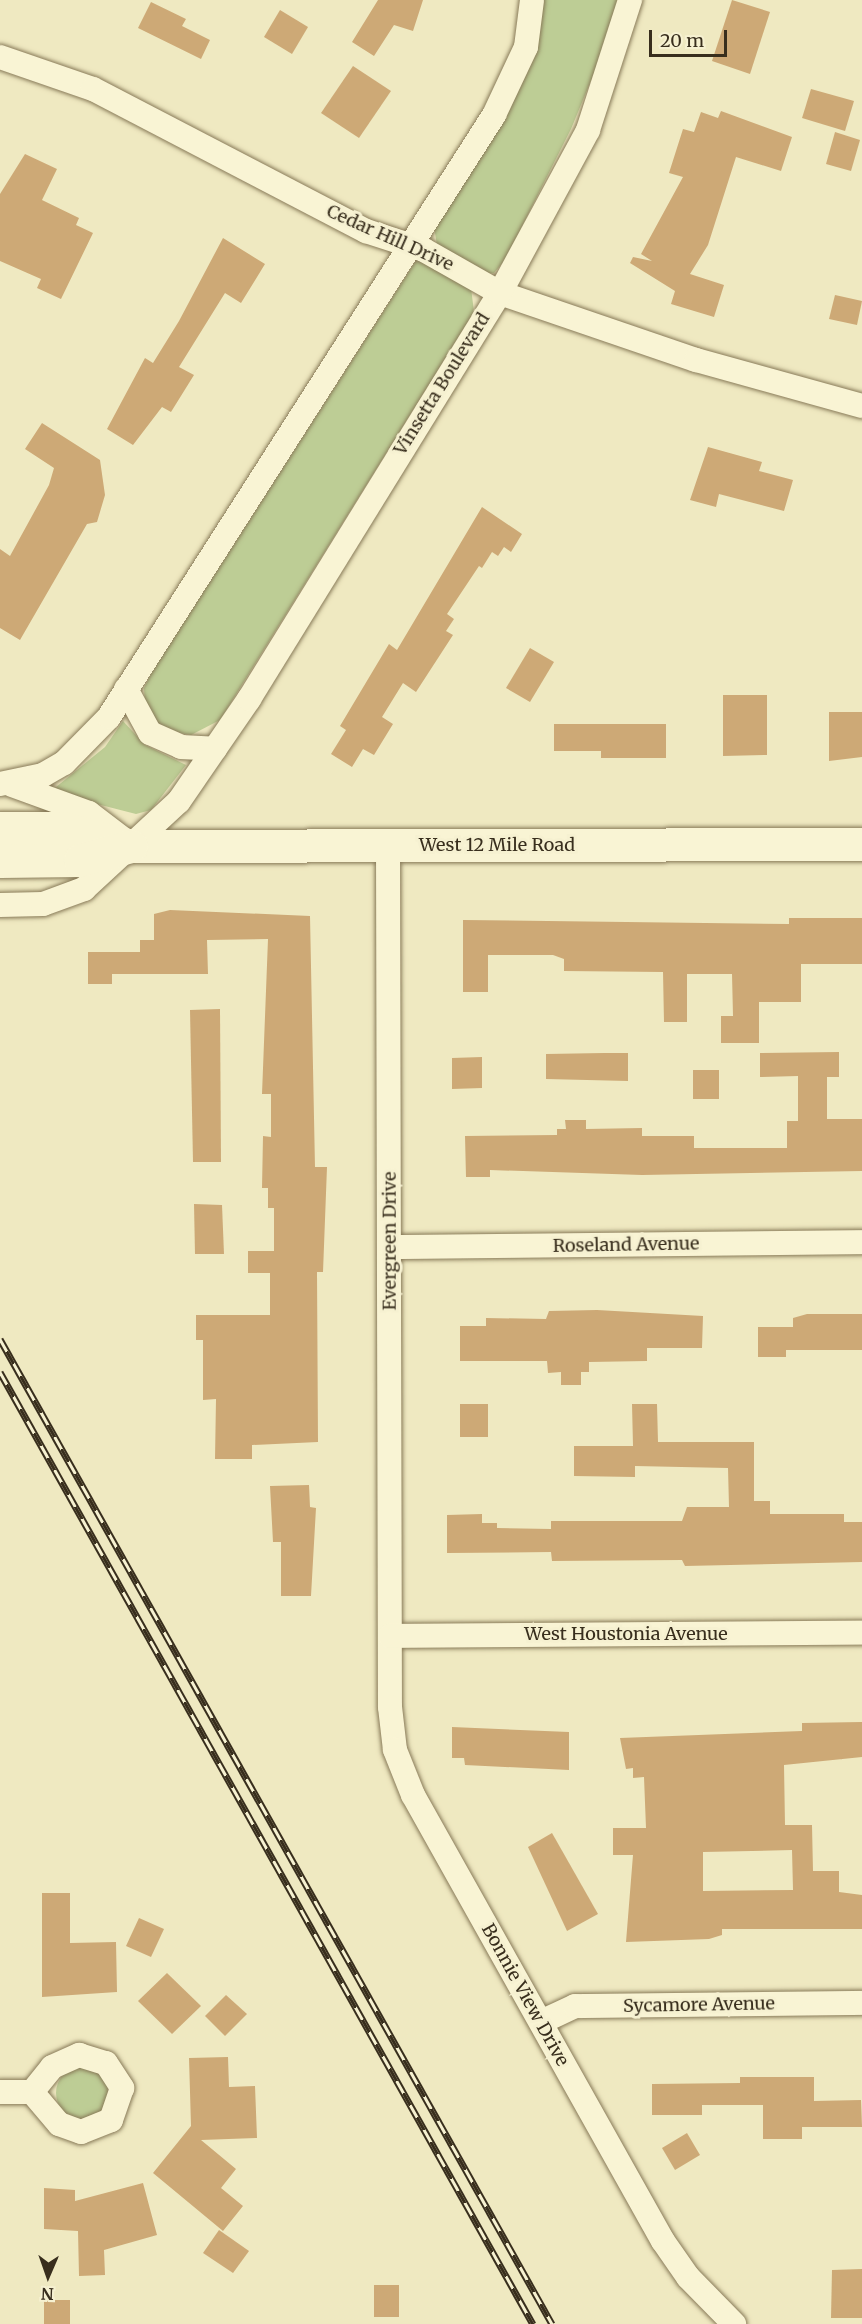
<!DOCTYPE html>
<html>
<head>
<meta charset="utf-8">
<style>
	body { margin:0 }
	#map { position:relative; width:862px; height:2324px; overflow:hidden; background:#efe9c1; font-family:Merriweather,serif }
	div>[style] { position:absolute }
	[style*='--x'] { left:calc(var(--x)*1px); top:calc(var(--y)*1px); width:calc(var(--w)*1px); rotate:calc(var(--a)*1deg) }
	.green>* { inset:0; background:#bdcd95 }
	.round { border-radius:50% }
	.building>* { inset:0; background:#cda976 }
	.roads { filter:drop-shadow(0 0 2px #887a58) drop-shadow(0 0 2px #887a58) }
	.street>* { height:24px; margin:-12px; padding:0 12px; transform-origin:12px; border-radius:12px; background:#f9f4d4 }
	.secondary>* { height:33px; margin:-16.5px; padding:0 16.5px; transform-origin:16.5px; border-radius:16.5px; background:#f9f4d4 }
	.rail>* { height:7px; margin-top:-3.5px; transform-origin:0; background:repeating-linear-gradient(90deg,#f6f1d1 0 14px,#382e1d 0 28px); box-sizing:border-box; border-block:2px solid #382e1d }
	span { translate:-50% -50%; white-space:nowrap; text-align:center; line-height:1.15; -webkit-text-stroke:6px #f6f1d1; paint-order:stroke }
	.street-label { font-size:18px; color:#382e1d }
	.north { position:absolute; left:18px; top:2246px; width:60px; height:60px; -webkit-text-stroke:4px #f6f1d1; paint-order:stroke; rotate:182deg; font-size:16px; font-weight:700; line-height:24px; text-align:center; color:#382e1d }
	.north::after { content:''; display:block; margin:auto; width:21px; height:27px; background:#382e1d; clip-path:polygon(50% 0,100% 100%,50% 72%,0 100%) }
	.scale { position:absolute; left:649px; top:30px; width:78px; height:27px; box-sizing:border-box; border:3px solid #382e1d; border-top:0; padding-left:8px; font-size:18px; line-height:21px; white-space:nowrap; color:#382e1d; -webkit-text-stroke:4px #f6f1d1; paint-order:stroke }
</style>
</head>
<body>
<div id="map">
	<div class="green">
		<i style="clip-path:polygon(543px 0,617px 0,609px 37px,571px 129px,505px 260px,494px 273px,483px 274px,437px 245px,434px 227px,512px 104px,537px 52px)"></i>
		<i style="clip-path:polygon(417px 259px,471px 288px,474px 312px,220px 720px,191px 735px,163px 730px,145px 705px,144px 688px,152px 672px)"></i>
		<i style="clip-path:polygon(123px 721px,145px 745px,186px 765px,151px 810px,136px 814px,50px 792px,105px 747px)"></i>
		<i class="round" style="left:56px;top:2067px;width:52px;height:52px"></i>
	</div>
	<div class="building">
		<i style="clip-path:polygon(378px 0,423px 0,413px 31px,394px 25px,374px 56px,352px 42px)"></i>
		<i style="clip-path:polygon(732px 0,770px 12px,750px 74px,712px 61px)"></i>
		<i style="clip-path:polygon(151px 2px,186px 19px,182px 26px,210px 40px,201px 59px,138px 28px)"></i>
		<i style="clip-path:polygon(280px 10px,308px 27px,292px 54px,264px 37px)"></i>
		<i style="clip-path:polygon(353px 66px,391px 91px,359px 138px,321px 113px)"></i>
		<i style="clip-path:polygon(811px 89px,854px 101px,845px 131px,802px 118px)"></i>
		<i style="clip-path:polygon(721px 111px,792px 137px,781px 171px,736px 157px,708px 245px,690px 274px,724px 285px,714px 317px,671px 304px,675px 291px,630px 263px,633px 257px,652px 261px,641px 254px,683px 177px,669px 173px,683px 129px,694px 132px,701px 112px,718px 118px)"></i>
		<i style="clip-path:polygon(835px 132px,860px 140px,851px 171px,826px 164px)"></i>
		<i style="clip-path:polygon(25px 154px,57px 169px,42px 200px,79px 218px,76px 225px,93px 233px,61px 299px,37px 288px,41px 279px,0 261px,0 194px)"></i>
		<i style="clip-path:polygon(223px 238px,265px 264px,241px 303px,225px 293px,179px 367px,194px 375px,171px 412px,162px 407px,133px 445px,107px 429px,145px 358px,153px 363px,179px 321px)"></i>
		<i style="clip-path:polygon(835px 295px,862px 301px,857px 325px,829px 319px)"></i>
		<i style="clip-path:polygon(42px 423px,100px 460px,105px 495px,97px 522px,87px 524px,20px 640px,0 628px,0 549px,10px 556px,49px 485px,54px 468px,25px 449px)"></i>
		<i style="clip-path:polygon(708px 447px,762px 462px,759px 471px,793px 480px,784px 511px,719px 494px,716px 507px,690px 500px)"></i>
		<i style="clip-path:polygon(482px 507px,522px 534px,511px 552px,504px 547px,498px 556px,492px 552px,482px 568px,479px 566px,447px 614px,454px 619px,446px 631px,453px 635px,416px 692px,403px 683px,382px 717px,393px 724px,374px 755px,363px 749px,352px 767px,331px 754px,346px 730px,340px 726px,389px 644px,397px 650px)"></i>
		<i style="clip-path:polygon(530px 648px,554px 662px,530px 702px,506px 688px)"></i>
		<i style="clip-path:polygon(723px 695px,767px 695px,767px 755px,723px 756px)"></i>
		<i style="clip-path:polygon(829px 712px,862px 712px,862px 757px,829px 761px)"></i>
		<i style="clip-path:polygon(554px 724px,666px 724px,666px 758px,601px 758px,601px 751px,554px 751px)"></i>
		<i style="clip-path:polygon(170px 910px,310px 916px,315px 1167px,327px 1167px,323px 1272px,317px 1272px,318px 1442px,252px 1445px,252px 1459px,215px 1459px,216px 1399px,203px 1400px,203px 1340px,196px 1340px,196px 1315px,270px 1315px,270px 1273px,248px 1273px,248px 1251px,274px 1251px,274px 1208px,268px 1208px,268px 1188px,262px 1188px,263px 1136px,271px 1137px,271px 1094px,262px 1094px,268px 939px,207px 940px,208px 974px,112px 974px,112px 984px,88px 984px,88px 952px,140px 952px,140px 940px,154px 940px,154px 914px)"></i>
		<i style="clip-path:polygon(789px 918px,862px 918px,862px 964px,801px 964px,801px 1002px,759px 1002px,759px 1043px,721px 1043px,721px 1016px,733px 1016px,732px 974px,687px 974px,687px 1022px,664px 1022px,663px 972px,564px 971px,564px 959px,553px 955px,488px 955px,488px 992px,463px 992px,463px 920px,789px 924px)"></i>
		<i style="clip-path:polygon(220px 1009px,221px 1162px,193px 1162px,190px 1010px)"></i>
		<i style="clip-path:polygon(839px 1052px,839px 1077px,827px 1077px,827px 1119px,862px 1119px,862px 1171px,642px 1175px,490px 1170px,490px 1177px,466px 1177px,465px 1136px,557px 1135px,557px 1129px,566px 1129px,565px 1120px,586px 1120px,586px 1129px,642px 1128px,642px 1136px,694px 1136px,694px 1148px,787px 1148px,787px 1121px,798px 1121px,798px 1076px,760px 1077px,760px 1053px)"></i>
		<i style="clip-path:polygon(604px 1053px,628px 1053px,628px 1081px,546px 1079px,546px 1054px)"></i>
		<i style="clip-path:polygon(482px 1057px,482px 1088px,452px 1089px,452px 1058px)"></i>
		<i style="clip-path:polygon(693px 1070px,719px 1070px,719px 1099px,693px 1099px)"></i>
		<i style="clip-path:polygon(194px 1204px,222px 1205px,224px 1254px,195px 1254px)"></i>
		<i style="clip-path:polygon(597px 1310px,703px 1316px,702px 1348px,647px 1348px,647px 1361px,589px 1362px,589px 1372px,581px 1372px,581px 1385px,561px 1385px,561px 1372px,548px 1373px,547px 1361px,460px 1361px,460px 1326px,486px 1326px,486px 1318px,546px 1319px,549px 1311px)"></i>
		<i style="clip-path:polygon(807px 1314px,862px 1314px,862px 1350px,786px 1350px,786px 1357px,758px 1357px,758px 1327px,793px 1327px,793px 1318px)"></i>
		<i style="clip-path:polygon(460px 1404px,488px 1404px,488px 1437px,460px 1437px)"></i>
		<i style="clip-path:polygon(632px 1404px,657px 1404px,658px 1442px,754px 1442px,754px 1501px,770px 1501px,770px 1514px,844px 1514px,844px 1522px,862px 1522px,862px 1562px,685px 1566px,682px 1560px,552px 1561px,551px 1552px,447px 1553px,447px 1515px,482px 1514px,482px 1523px,497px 1523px,497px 1528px,551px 1529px,551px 1521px,682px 1521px,687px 1507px,729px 1507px,728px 1468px,635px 1466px,635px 1477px,574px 1476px,574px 1446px,633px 1446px)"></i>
		<i style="clip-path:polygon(309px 1485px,310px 1507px,316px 1508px,311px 1596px,281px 1596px,281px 1542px,273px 1542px,270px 1486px)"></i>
		<i style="clip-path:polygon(evenodd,862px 1722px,862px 1757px,784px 1765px,785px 1825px,812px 1825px,813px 1871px,839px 1871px,839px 1892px,862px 1895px,862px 1929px,722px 1929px,722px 1935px,709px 1939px,626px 1942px,633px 1855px,613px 1855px,613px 1828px,646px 1828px,644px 1777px,633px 1778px,633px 1768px,626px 1769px,620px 1738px,802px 1731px,802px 1723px,862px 1722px,792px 1850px,793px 1890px,703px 1891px,703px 1852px,792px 1850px)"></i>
		<i style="clip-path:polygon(452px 1727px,569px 1732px,569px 1770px,465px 1765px,464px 1758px,452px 1758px)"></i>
		<i style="clip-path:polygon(552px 1833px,598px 1914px,567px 1931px,528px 1847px)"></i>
		<i style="clip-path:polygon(42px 1893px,70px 1893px,70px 1943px,116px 1942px,117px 1992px,42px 1997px)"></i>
		<i style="clip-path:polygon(139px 1918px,164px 1929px,151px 1957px,126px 1946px)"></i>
		<i style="clip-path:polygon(167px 1973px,201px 2006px,172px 2034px,138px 2001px)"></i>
		<i style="clip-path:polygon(226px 1995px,247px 2014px,225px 2036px,205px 2016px)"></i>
		<i style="clip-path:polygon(228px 2057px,229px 2087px,255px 2086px,257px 2138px,201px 2140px,236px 2169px,221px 2188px,243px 2206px,223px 2231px,153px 2173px,191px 2126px,189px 2058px)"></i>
		<i style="clip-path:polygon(740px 2077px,814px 2077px,814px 2101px,861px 2100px,862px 2127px,802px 2127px,802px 2139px,763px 2139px,763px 2105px,702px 2105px,702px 2115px,652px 2115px,652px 2084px,740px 2083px)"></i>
		<i style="clip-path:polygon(687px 2133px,700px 2155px,675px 2170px,662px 2148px)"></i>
		<i style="clip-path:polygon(143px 2183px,157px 2235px,104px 2250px,105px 2275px,79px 2276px,78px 2231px,44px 2229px,44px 2188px,75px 2190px,75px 2201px)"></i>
		<i style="clip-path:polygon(219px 2230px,249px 2251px,233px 2273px,203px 2253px)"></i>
		<i style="clip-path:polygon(862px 2269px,862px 2318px,831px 2318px,832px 2270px)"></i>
		<i style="clip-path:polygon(374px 2285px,399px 2285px,399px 2317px,374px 2317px)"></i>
		<i style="clip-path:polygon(44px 2300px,70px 2300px,70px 2324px,44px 2324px)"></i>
	</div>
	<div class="roads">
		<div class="street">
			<i style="--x:0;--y:57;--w:98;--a:19"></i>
			<i style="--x:93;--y:89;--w:308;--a:27.5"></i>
			<i style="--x:366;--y:231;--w:61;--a:18.1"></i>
			<i style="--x:424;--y:250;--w:87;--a:29.5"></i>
			<i style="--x:500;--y:293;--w:207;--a:18.9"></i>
			<i style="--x:696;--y:360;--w:172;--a:15.5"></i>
			<i style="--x:126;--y:689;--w:50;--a:61.4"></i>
			<i style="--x:150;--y:733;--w:34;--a:24"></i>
			<i style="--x:181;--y:747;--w:34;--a:3"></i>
			<i style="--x:0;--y:784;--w:44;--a:-11.8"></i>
			<i style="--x:43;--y:775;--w:24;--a:-30"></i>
			<i style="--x:64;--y:763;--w:64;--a:-45.6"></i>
			<i style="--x:109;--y:717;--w:715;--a:-57.4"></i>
			<i style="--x:494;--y:115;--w:75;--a:-64.8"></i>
			<i style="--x:526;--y:47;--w:47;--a:-82.7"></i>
			<i style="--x:12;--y:785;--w:82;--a:20"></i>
			<i style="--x:89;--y:813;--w:43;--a:37.4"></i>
			<i style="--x:388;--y:846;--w:861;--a:89.87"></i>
			<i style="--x:390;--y:1707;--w:43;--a:83.4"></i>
			<i style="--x:395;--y:1750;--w:48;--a:68.2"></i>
			<i style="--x:413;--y:1795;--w:511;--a:60.73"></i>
			<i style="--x:663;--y:2241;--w:44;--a:55.2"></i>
			<i style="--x:688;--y:2277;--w:66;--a:45.6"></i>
			<i style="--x:0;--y:905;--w:43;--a:-1.3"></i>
			<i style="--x:43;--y:904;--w:44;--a:-20.1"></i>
			<i style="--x:84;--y:889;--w:129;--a:-42.8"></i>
			<i style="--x:179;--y:801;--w:124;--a:-55.5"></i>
			<i style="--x:249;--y:699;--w:477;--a:-58.3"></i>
			<i style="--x:500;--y:293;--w:185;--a:-61.6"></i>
			<i style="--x:588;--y:130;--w:137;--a:-72.1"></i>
			<i style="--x:391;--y:1247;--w:471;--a:-0.6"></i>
			<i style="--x:390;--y:1636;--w:472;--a:-0.4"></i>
			<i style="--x:541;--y:2022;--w:38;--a:-25"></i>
			<i style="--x:575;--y:2006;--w:287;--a:-0.6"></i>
			<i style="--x:79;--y:2055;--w:28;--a:17"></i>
			<i style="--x:106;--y:2063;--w:30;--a:57"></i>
			<i style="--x:122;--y:2088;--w:34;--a:109"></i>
			<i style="--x:111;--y:2120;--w:32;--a:158"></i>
			<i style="--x:81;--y:2132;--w:23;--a:-160"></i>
			<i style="--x:59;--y:2124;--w:42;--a:-130.2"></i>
			<i style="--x:32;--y:2092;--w:32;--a:-51"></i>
			<i style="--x:52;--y:2067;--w:30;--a:-24"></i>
			<i style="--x:0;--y:2092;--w:32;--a:0"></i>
		</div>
		<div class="secondary">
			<i style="--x:0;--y:828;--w:62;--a:0"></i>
			<i style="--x:62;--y:828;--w:72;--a:14.4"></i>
			<i style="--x:132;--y:846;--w:730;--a:-0.16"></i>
			<i style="--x:0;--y:861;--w:80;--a:-0.7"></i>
			<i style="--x:80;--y:860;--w:53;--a:-15.4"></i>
		</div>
	</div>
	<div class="rail">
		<i style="--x:0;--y:1339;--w:1129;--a:60.73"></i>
		<i style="--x:0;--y:1372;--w:1091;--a:60.76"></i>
	</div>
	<div class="street-label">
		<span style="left:390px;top:238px;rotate:24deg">Cedar Hill Drive</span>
		<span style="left:442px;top:384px;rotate:-58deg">Vinsetta Boulevard</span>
		<span style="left:497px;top:845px">West 12 Mile Road</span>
		<span style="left:390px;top:1241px;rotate:-90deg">Evergreen Drive</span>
		<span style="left:626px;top:1245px;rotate:-1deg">Roseland Avenue</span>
		<span style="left:626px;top:1634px">West Houstonia Avenue</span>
		<span style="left:525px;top:1995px;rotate:61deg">Bonnie View Drive</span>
		<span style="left:699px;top:2005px;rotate:-1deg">Sycamore Avenue</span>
	</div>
	<div class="north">N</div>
	<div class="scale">20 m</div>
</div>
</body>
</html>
